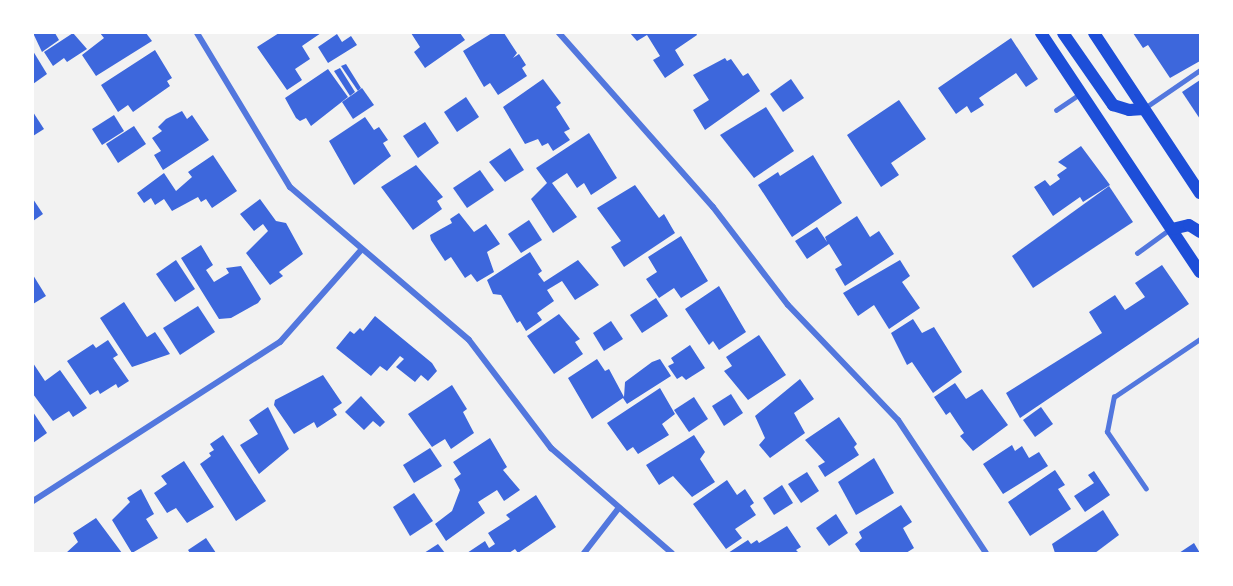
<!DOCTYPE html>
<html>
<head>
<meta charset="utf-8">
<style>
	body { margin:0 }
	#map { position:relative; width:1233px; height:586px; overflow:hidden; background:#f2f2f2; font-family:Cabin,sans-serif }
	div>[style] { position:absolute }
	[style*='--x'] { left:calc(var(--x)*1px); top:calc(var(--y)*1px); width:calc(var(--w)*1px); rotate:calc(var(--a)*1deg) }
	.building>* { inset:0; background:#3d67dc }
	.service>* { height:4.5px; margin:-2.25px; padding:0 2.25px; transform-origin:2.25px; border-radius:2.25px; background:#5277de }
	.minor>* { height:6px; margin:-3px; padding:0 3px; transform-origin:3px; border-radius:3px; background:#5277de }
	.secondary>* { height:12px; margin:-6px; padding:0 6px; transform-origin:6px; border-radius:6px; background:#1d4ed8 }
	span { translate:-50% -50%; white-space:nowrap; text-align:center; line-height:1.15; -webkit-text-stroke:4.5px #fff; paint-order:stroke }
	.frame { position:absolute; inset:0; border:34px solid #fff; pointer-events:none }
</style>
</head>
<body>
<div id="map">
	<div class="building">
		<i style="clip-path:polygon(33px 33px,55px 33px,59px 40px,42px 52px)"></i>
		<i style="clip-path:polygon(73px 33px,87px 49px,67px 62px,64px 58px,53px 66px,44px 52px)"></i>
		<i style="clip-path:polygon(100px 33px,146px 33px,152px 41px,96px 76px,82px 55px,104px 38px)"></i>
		<i style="clip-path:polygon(279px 33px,321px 33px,302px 46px,310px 59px,295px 69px,302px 80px,287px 90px,257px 47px)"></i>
		<i style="clip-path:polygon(411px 33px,460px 33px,465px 40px,425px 68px,414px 52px,420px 47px)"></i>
		<i style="clip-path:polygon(492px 33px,504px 33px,517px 53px,513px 58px,519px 54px,526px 65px,522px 68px,527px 76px,498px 95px,490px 83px,484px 87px,463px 51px)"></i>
		<i style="clip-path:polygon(630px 33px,696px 33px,697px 35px,675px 50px,684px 65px,665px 78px,653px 60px,660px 56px,647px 35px,637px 41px)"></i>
		<i style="clip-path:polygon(1133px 33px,1200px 33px,1200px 61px,1170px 78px,1148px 45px,1143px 48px)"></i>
		<i style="clip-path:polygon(337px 34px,342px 42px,351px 36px,357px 45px,328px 63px,318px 47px)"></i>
		<i style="clip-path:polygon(1011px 38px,1038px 79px,1026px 87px,1016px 73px,979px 98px,984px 105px,971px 113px,967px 106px,956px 114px,938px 88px)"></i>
		<i style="clip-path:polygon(155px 50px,172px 78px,167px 81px,170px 86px,133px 112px,128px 105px,118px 112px,101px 85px)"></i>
		<i style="clip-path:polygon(33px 51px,47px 74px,33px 84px)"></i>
		<i style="clip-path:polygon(725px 58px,727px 61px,731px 59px,743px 76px,748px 73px,760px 91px,705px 130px,693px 110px,709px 100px,693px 75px)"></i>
		<i style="clip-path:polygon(346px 64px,361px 88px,358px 91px,341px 66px)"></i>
		<i style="clip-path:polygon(340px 68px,355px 92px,350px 96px,334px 71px)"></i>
		<i style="clip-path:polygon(328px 69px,348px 97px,311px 126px,306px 118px,300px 121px,296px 118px,285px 98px)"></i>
		<i style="clip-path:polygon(543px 79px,561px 103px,556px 107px,570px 129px,564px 132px,570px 140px,553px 151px,548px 143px,542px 146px,538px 139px,525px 144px,503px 107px)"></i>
		<i style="clip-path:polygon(791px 79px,804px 98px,783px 112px,770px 94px)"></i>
		<i style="clip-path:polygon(1200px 80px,1200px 119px,1182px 92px)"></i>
		<i style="clip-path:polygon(362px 88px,374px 105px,353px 119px,342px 102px)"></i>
		<i style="clip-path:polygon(466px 97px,479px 117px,457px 132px,444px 112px)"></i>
		<i style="clip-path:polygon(899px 100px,926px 139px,891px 163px,899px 175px,881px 187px,847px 135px)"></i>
		<i style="clip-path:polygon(766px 107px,794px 151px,754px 178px,720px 135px)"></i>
		<i style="clip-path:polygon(182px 111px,187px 119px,192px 115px,209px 140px,163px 170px,154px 155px,161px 151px,152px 138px,162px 131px,158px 127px,166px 119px)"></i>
		<i style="clip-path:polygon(33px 112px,44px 129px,33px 136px)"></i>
		<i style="clip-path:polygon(114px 115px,124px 131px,102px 145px,92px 129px)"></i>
		<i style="clip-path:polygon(365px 117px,374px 130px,379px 127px,388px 140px,383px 143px,391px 156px,354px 185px,329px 141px)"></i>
		<i style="clip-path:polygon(425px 122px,439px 143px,418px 158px,403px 136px)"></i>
		<i style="clip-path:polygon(134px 126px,146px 144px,118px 163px,106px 144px)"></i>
		<i style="clip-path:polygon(589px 133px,617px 178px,591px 195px,584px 183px,577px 188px,567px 173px,552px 183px,577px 217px,553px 233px,531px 199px,547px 183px,536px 168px)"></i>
		<i style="clip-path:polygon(1081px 146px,1110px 185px,1083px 202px,1080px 197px,1053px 216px,1034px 187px,1045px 180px,1050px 186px,1060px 179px,1057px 175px,1067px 168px,1058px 162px)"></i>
		<i style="clip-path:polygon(510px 148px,524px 170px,505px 182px,489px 162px)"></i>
		<i style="clip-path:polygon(213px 155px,237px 191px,212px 208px,206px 199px,201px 202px,198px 197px,172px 211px,164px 199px,155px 205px,151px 198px,144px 203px,137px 193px,164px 173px,176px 191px,192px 177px,188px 172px)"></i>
		<i style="clip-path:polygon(813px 155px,842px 203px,792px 237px,758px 185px,778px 172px,780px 176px)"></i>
		<i style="clip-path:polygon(416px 165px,443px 197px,437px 201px,442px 209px,413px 230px,381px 187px)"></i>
		<i style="clip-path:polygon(480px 170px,494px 190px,467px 208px,453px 188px)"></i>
		<i style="clip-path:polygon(635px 185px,659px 218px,664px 214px,675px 233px,624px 267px,611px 247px,621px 241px,597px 208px)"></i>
		<i style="clip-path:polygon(1109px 186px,1133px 222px,1033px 288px,1012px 256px)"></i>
		<i style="clip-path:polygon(33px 199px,43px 214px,33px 221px)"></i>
		<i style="clip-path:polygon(260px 199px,276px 221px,286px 223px,303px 254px,279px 272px,283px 276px,270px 285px,246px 253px,268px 231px,263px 224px,254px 231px,240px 214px)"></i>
		<i style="clip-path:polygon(459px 213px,474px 232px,486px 224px,500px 244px,487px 252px,494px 272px,477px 282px,471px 274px,465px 278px,451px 257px,445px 261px,431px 240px,430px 235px,452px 223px,450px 219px)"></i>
		<i style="clip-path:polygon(857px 216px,870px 237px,879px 231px,894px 254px,845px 286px,835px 269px,842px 265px,829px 244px,807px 259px,795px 241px,817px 227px,827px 242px,825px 237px)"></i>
		<i style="clip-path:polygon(529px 220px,542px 240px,521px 253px,508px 234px)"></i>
		<i style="clip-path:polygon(681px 236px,708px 281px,681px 298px,674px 288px,659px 298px,646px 279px,657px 272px,648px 257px)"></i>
		<i style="clip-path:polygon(201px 245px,213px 265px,206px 270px,214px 282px,229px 273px,226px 268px,241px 266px,261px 299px,258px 303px,231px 318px,219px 319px,181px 258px)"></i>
		<i style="clip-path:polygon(530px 252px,542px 271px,538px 274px,544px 282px,578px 260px,599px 285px,575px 300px,562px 281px,547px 290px,554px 301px,537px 313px,542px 320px,526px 331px,520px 321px,517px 323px,501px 295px,493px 294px,487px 280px)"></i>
		<i style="clip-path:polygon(176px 260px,195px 289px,175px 302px,156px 274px)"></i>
		<i style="clip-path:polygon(900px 260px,910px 276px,902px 282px,920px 308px,889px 329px,874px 305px,858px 316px,843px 293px)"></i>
		<i style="clip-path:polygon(1162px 265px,1189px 304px,1020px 418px,1006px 393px,1102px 333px,1089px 312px,1115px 295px,1125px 310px,1145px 297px,1135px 283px)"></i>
		<i style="clip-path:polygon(33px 275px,46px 296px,33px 304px)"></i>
		<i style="clip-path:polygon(719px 286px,746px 332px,719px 350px,713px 341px,709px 345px,685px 309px)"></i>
		<i style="clip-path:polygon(656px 298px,668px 316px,642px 333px,630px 315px)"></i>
		<i style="clip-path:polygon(124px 302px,147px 337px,155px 332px,170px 354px,132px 367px,100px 318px)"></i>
		<i style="clip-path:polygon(198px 306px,215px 332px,180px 355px,163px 328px)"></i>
		<i style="clip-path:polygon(559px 314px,580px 339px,575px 342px,583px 354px,554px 374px,527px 336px)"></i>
		<i style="clip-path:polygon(375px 316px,432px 363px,437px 371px,428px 381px,421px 375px,415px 382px,396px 367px,404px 359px,400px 356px,387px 371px,380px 366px,371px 376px,336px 348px,350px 331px,354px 334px,360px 328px,363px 331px)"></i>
		<i style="clip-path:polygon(913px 319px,922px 333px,934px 327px,962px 372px,933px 393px,912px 362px,907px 365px,891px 333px)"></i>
		<i style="clip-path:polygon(611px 321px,623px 339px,604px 351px,593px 333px)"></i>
		<i style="clip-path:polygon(759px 335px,786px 375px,748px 400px,724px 371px,732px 366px,726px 357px)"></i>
		<i style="clip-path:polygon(108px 340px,118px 355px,113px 358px,129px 381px,118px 388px,116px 384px,100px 394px,98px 390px,90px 395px,67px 361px,93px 344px,96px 348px)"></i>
		<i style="clip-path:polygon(690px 345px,705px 368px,686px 380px,682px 376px,677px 379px,668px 366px,674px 363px,671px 358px)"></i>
		<i style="clip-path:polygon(597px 359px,605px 371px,609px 369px,624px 397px,625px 382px,652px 362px,660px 359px,671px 376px,627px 404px,623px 398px,592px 419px,568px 378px)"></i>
		<i style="clip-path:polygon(33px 363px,45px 381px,60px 370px,87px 408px,73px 417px,69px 411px,53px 421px,33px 394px)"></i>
		<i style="clip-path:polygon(323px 375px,342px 403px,333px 409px,337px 415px,317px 428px,314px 422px,294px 434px,274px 405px,275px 400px)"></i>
		<i style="clip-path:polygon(800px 379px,814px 399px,794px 413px,805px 433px,770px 458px,759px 445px,765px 438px,755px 416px)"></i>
		<i style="clip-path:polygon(955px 383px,966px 399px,982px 389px,1008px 425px,973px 451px,960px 436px,964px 433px,950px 412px,946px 415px,934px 397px)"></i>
		<i style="clip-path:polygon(452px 385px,467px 409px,463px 412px,474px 433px,451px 449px,445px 439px,432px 447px,408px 414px)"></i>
		<i style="clip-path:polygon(660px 388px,675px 414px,662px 424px,669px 435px,638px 454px,633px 447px,627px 451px,607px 423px)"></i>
		<i style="clip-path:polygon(731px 394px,743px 413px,724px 426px,712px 406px)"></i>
		<i style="clip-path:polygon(361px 396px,385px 422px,380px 427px,373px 421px,364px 430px,345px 412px)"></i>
		<i style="clip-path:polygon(694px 397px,708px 419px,689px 432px,674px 410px)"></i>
		<i style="clip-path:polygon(268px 407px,289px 449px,259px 474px,240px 445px,258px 434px,249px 420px)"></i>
		<i style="clip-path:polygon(1041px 407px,1053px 424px,1035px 437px,1023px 420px)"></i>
		<i style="clip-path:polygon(33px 412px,47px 433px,33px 443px)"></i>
		<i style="clip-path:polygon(839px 417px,857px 444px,854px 447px,859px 455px,825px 477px,818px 466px,825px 462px,805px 440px)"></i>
		<i style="clip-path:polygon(223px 435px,266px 501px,236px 521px,200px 464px,211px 456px,209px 453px,214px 450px,210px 444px)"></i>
		<i style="clip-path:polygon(694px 435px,705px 452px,700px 459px,715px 482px,692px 497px,673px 476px,659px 485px,646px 465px)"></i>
		<i style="clip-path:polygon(490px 438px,507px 467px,503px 470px,520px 490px,504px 501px,497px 490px,478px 502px,485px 513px,446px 541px,435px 524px,452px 511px,460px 490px,454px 479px,461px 474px,453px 462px)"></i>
		<i style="clip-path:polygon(1012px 445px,1015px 451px,1022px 446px,1029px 458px,1039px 452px,1048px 466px,1003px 494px,983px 464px)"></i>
		<i style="clip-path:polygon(430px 448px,442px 466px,414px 483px,403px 465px)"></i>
		<i style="clip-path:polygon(874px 458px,894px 493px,856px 515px,838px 482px)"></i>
		<i style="clip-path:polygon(184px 461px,214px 507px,187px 523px,176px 508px,167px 513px,154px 493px,167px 484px,161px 476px)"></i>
		<i style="clip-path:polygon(1055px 470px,1065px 485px,1058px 489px,1071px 509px,1030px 536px,1008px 502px)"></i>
		<i style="clip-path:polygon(1094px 471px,1110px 495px,1085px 512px,1074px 496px,1094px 483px,1088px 475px)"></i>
		<i style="clip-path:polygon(807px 472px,819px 491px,801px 503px,788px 484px)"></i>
		<i style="clip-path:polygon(727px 480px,737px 495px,745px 489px,754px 503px,750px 506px,756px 515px,735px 529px,742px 538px,726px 549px,693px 504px)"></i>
		<i style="clip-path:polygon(782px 485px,793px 503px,774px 515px,763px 498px)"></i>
		<i style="clip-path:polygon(141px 489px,154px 514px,146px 519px,158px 538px,132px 553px,112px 520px,130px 502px,127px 498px)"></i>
		<i style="clip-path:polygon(414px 493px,433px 521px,410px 536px,393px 507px)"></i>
		<i style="clip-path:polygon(536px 495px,556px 527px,518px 553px,515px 549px,509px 553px,467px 553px,485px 541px,489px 548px,495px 544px,488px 533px,510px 519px,506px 515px)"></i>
		<i style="clip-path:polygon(901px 505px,912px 522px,903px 528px,914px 548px,906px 553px,861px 553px,855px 544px,862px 538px,859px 532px)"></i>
		<i style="clip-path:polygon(1103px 510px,1119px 535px,1095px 553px,1055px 553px,1052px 544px)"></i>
		<i style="clip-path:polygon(836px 514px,848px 533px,829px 546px,816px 528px)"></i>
		<i style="clip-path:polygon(96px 518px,122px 553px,66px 553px,78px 542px,73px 533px)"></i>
		<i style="clip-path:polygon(787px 526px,801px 547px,796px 550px,799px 553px,728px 553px,748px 540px,751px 544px,757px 540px,759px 543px)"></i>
		<i style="clip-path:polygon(206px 538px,216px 553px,190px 553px,188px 550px)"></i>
		<i style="clip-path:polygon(1194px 543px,1200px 553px,1179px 553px)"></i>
		<i style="clip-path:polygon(438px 544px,445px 553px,424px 553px)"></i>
	</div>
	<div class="service">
		<i style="--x:1146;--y:107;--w:65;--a:-34.4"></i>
		<i style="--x:1056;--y:110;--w:29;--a:-34"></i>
		<i style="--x:1137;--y:253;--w:39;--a:-36"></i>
		<i style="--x:1146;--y:489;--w:69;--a:-124.4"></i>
		<i style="--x:1107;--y:432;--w:36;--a:-79"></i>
		<i style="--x:1114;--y:397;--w:104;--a:-34"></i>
	</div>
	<div class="minor">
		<i style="--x:197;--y:33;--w:180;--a:58.9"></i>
		<i style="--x:290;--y:187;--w:235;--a:40.5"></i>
		<i style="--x:469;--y:340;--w:136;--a:52.8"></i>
		<i style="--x:551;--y:448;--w:160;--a:41"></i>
		<i style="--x:559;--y:33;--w:232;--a:48.5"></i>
		<i style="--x:713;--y:207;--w:123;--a:52.6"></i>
		<i style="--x:788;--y:305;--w:159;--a:46.3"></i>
		<i style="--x:898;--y:420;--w:159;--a:56.5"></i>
		<i style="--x:33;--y:501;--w:294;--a:-32.8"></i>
		<i style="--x:280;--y:342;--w:123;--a:-48.6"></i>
		<i style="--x:584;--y:553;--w:56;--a:-52.3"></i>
	</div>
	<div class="secondary">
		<i style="--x:1041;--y:33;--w:287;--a:56.4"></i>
		<i style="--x:1063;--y:33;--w:88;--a:55.2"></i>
		<i style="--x:1113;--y:105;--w:17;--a:17"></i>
		<i style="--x:1129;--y:110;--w:15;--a:-4"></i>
		<i style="--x:1094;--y:33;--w:192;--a:56.5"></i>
		<i style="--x:1172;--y:229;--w:17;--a:-13"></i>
		<i style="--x:1189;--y:225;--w:13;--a:32"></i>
	</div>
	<div class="frame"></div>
</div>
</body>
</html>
